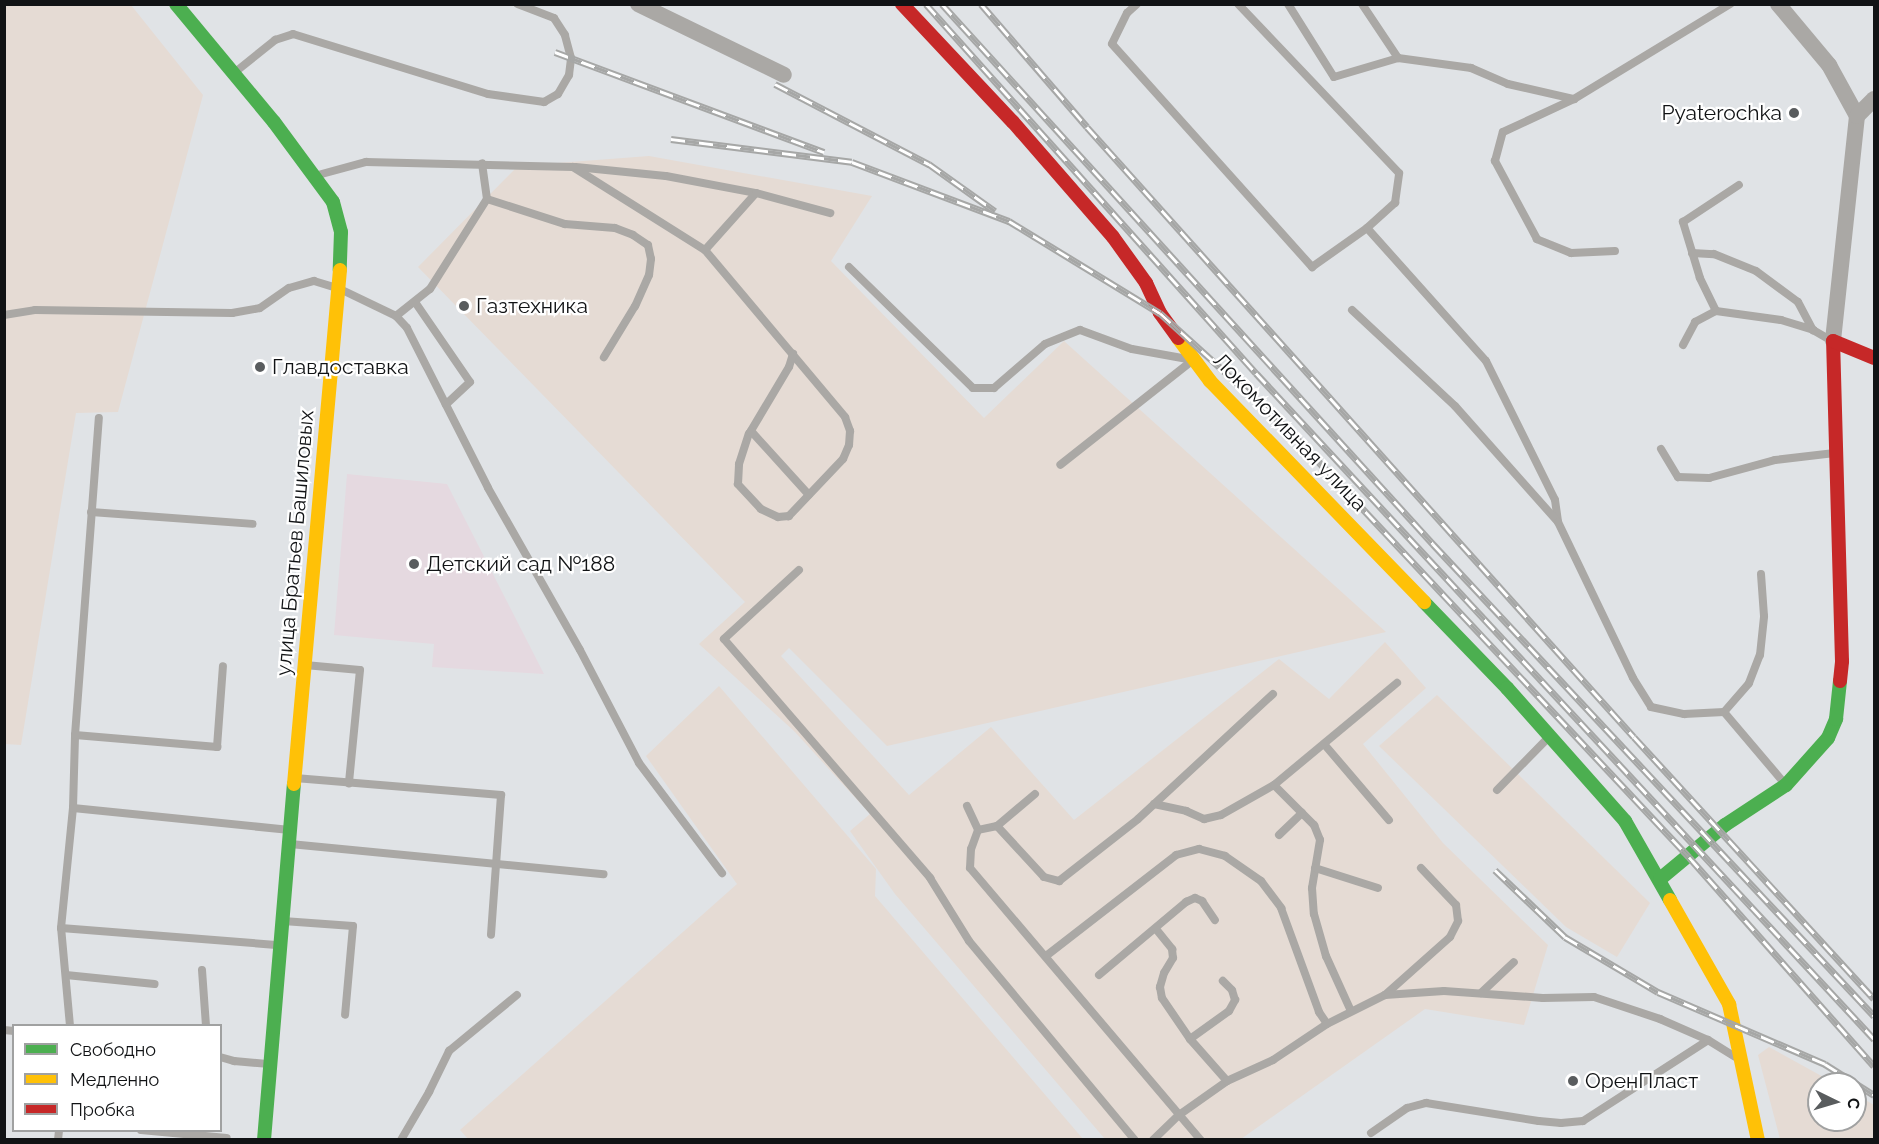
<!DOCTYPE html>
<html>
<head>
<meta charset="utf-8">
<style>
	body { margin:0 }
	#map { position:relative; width:1879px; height:1144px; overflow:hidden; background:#e0e3e6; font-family:Raleway,sans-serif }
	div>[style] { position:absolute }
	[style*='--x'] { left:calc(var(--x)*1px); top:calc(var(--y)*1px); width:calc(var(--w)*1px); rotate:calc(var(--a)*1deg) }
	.industrial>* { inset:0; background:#e5dbd4 }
	.education>* { inset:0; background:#e5d9e0 }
	.lane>* { height:8px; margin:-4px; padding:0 4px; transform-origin:4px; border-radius:4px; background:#aaa8a5 }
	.street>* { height:16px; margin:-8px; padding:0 8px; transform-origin:8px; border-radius:8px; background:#aaa8a5 }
	.fast>* { height:14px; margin:-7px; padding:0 7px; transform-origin:7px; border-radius:7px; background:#4caf50 }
	.slow>* { height:14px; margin:-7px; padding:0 7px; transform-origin:7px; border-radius:7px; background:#ffc107 }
	.jam>* { height:14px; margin:-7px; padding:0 7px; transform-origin:7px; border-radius:7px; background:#c62828 }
	.rail>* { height:7px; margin-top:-3.5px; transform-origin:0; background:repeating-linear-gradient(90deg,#fff 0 14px,#a6a7a6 0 28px); box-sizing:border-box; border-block:2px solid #a6a7a6 }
	.dots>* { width:16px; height:16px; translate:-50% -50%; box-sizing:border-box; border:3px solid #fff; border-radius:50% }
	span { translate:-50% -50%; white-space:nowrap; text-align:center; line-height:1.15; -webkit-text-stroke:4.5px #fff; paint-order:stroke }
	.poi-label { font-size:21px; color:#111315 }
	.right { translate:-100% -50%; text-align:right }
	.left { translate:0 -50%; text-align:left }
	.street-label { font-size:21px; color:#111315 }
	.frame { position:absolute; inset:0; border:6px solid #111315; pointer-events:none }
	.legend { position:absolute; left:12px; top:1024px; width:210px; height:108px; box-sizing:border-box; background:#fff; border:2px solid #a0a1a1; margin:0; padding:8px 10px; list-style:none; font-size:18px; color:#111315 }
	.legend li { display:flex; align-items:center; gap:12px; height:30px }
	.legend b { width:30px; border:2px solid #a0a1a1 }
	.north { position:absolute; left:1807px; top:1072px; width:60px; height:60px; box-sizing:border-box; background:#fff; border:2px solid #a0a1a1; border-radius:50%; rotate:95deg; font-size:16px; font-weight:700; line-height:24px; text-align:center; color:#111315 }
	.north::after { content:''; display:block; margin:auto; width:21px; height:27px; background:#595c5e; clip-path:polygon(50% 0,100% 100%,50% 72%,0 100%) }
</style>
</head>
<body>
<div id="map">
	<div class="industrial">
		<i style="clip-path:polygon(5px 5px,131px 5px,203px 95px,118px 412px,76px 413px,21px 745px,5px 744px)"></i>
		<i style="clip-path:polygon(649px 156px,872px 196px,831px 261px,984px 418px,1064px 341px,1386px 632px,887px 746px,789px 648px,781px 656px,909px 795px,991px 727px,1074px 820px,1279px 659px,1329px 699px,1385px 642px,1426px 688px,1363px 744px,1443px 843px,1548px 945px,1524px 1025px,1425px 1009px,1241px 1139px,1105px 1139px,895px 894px,850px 831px,870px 814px,795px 732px,699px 644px,745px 602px,418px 267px,518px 166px)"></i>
		<i style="clip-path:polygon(719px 686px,876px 869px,875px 896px,1083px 1139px,469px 1140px,460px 1130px,737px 884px,646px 756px)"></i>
		<i style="clip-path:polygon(1437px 695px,1650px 903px,1617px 957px,1566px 927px,1379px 746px)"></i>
		<i style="clip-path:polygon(1769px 1047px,1836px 1084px,1819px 1084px,1819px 1120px,1855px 1120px,1855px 1094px,1874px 1105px,1874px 1139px,1780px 1139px,1758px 1055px)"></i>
	</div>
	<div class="education">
		<i style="clip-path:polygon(347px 474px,447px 484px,544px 674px,432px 667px,434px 644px,334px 635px)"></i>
	</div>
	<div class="lane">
		<i style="--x:1137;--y:4;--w:13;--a:138"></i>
		<i style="--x:1127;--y:13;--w:34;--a:116"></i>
		<i style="--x:1112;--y:44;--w:300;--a:48.1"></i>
		<i style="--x:1312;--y:267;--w:67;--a:-35.3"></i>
		<i style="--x:1367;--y:228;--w:38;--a:-42"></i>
		<i style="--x:1395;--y:203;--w:30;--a:-82"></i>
		<i style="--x:1399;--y:173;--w:233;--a:-133.6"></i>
		<i style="--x:1288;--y:4;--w:86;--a:57.8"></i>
		<i style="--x:1334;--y:77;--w:67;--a:-16.5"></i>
		<i style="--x:1398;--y:58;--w:74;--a:7.8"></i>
		<i style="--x:1471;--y:68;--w:40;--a:23.4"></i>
		<i style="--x:1508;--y:84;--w:68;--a:12.8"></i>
		<i style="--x:1362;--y:4;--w:65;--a:56.3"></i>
		<i style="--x:234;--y:73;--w:53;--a:-38.8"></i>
		<i style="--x:275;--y:40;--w:19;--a:-18"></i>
		<i style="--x:293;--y:34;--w:204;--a:17.1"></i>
		<i style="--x:488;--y:94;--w:57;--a:8.1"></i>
		<i style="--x:544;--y:102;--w:16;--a:-30"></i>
		<i style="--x:558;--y:94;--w:22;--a:-60"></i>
		<i style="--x:569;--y:75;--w:17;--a:-83"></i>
		<i style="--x:571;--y:58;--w:24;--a:-105"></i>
		<i style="--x:565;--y:35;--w:20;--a:-123"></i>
		<i style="--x:554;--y:18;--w:39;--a:-159"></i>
		<i style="--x:576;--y:167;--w:90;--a:5.7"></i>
		<i style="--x:666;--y:176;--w:92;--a:10.7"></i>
		<i style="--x:318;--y:175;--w:50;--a:-15.2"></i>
		<i style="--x:366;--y:162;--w:207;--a:1.4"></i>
		<i style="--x:573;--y:167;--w:156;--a:32.2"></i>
		<i style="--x:705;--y:250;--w:76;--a:-48.2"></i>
		<i style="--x:756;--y:193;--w:77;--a:15.1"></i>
		<i style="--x:487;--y:199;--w:82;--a:17.8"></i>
		<i style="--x:565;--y:224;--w:50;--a:4.6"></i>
		<i style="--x:615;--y:228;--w:19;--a:21"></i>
		<i style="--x:633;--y:235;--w:18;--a:34"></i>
		<i style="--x:648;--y:245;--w:14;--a:78"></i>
		<i style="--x:651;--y:259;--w:16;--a:97"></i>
		<i style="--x:649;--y:275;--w:34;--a:114"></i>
		<i style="--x:635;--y:306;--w:60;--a:121.3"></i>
		<i style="--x:1367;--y:228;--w:178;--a:48.2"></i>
		<i style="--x:1486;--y:361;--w:155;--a:63.6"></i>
		<i style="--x:1555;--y:500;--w:22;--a:82"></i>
		<i style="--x:705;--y:250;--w:218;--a:50"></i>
		<i style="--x:845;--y:417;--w:15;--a:70"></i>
		<i style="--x:850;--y:431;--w:14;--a:94"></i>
		<i style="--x:849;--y:445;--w:15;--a:113"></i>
		<i style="--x:843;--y:459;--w:79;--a:133.5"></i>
		<i style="--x:789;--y:516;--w:11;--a:175"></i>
		<i style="--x:778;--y:517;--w:19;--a:-155"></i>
		<i style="--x:761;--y:509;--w:34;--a:-133"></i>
		<i style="--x:738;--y:484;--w:20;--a:-87"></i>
		<i style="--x:739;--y:464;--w:32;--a:-72"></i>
		<i style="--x:749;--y:434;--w:78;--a:-59.2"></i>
		<i style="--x:789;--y:367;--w:14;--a:-73"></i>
		<i style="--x:1615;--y:251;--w:44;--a:177.4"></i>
		<i style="--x:1571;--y:253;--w:37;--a:-158"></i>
		<i style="--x:1537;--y:239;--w:89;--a:-118.3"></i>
		<i style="--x:1495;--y:161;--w:30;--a:-75"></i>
		<i style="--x:1503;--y:132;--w:78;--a:-24.9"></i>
		<i style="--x:1574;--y:99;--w:183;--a:-31.3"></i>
		<i style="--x:1692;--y:253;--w:22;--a:3"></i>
		<i style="--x:1714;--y:254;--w:45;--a:22"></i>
		<i style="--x:1756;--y:271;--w:52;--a:36.4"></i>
		<i style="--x:1798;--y:302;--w:32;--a:62"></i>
		<i style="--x:849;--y:267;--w:173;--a:44.3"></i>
		<i style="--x:973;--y:388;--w:21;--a:0"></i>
		<i style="--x:994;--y:388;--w:67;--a:-40.8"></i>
		<i style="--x:1045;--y:344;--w:38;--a:-22"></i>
		<i style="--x:1080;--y:330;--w:55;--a:20.1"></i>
		<i style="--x:1132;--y:349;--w:62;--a:10.2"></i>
		<i style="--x:1193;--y:360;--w:169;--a:141.7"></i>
		<i style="--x:415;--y:302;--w:97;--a:55.5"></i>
		<i style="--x:470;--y:382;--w:33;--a:137"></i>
		<i style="--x:1352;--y:310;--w:141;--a:43"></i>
		<i style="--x:1455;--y:406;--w:155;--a:48.4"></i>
		<i style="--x:1558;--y:522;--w:173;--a:64.3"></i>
		<i style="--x:1633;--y:678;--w:34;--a:58"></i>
		<i style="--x:1651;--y:707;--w:34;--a:12"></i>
		<i style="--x:1684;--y:714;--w:40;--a:-2.9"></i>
		<i style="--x:1724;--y:712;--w:96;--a:49.7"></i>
		<i style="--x:1716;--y:311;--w:37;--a:-116"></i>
		<i style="--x:1700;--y:278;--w:59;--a:-106.9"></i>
		<i style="--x:1683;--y:222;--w:67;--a:-33.5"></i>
		<i style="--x:4;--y:315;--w:31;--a:-9"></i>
		<i style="--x:35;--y:310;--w:197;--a:0.9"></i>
		<i style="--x:232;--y:313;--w:28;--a:-10"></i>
		<i style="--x:260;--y:308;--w:35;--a:-35"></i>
		<i style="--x:289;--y:288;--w:26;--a:-16"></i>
		<i style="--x:314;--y:281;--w:27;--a:17"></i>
		<i style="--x:340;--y:289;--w:62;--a:25.7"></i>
		<i style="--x:396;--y:316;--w:16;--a:47"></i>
		<i style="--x:407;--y:328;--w:179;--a:63.1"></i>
		<i style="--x:488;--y:488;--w:186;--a:60.4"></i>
		<i style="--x:580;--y:650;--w:127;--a:62.4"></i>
		<i style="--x:639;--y:763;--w:138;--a:53"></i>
		<i style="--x:396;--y:316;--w:43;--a:-38.5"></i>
		<i style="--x:430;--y:289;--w:107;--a:-57.7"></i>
		<i style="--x:487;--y:199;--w:36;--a:-98"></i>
		<i style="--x:1683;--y:345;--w:26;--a:-62"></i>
		<i style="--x:1695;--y:322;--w:24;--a:-28"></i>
		<i style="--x:1716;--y:311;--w:66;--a:7.9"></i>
		<i style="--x:1781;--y:320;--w:34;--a:17"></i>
		<i style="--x:1813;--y:330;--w:22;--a:30"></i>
		<i style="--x:751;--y:431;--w:86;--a:47.8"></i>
		<i style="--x:1661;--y:449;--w:33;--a:59"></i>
		<i style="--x:1678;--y:477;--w:31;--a:2"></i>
		<i style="--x:1709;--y:478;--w:68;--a:-15.3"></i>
		<i style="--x:1775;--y:460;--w:60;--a:-6.7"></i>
		<i style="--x:91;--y:512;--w:162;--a:4.2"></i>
		<i style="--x:799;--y:570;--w:102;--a:137.4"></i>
		<i style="--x:724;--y:639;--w:316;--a:49.2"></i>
		<i style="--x:930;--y:878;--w:74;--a:58.2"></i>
		<i style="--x:969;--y:941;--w:259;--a:50.2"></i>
		<i style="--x:305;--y:665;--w:55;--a:5.2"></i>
		<i style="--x:360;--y:670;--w:114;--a:95.6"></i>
		<i style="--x:1724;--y:712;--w:38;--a:-49"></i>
		<i style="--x:1749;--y:683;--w:30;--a:-69"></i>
		<i style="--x:1760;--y:655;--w:39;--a:-84"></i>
		<i style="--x:1764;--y:616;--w:42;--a:-94.1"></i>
		<i style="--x:75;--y:735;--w:143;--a:4.8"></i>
		<i style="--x:217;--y:747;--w:81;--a:-85.8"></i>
		<i style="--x:1324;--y:744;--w:100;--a:49.5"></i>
		<i style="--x:295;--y:778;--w:207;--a:4.7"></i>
		<i style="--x:501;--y:795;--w:140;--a:94.1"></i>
		<i style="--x:1274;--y:785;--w:57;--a:45"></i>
		<i style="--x:1314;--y:825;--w:16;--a:68"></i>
		<i style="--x:1320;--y:840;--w:49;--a:99.5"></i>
		<i style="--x:1312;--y:888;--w:26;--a:86"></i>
		<i style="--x:1314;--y:914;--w:44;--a:74.1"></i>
		<i style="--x:1326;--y:956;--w:60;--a:65.6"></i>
		<i style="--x:1497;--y:790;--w:73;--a:-45.6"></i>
		<i style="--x:1035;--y:794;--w:50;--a:139.9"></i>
		<i style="--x:997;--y:826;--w:19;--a:168"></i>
		<i style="--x:978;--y:830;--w:20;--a:110"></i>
		<i style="--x:971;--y:849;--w:19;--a:93"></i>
		<i style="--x:970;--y:868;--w:357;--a:49.7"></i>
		<i style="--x:1154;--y:804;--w:33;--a:12"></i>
		<i style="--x:1186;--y:811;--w:20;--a:24"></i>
		<i style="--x:1204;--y:819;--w:17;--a:-13"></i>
		<i style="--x:1221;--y:815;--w:61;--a:-29.5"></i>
		<i style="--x:1274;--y:785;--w:160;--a:-39.7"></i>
		<i style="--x:967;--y:806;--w:26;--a:65"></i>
		<i style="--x:73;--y:808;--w:218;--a:5.8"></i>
		<i style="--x:997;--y:826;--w:69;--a:47.3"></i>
		<i style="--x:1044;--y:877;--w:16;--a:15"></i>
		<i style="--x:1059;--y:881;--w:100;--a:-38.1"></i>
		<i style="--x:1138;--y:819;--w:184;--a:-42.8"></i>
		<i style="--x:1279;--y:835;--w:32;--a:-44"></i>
		<i style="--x:290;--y:844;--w:315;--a:5.5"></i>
		<i style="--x:1315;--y:868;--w:66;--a:17.6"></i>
		<i style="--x:283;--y:921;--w:70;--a:4.1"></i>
		<i style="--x:353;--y:926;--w:89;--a:95.1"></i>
		<i style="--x:61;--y:928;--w:219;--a:4.5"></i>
		<i style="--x:1156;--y:929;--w:26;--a:51"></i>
		<i style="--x:1172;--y:949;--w:9;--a:84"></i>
		<i style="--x:1173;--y:958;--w:17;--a:121"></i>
		<i style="--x:1164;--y:973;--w:15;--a:106"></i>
		<i style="--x:1160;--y:987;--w:11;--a:80"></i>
		<i style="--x:1162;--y:998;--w:50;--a:55.7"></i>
		<i style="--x:1190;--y:1039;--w:56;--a:48.6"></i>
		<i style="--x:1046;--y:956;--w:165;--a:-37.8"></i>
		<i style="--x:1176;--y:855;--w:24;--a:-15"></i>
		<i style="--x:1199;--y:849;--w:27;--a:15"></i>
		<i style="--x:1225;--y:856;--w:44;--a:34.8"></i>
		<i style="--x:1261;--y:881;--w:34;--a:53"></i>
		<i style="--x:1281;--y:908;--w:111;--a:69.9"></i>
		<i style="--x:1319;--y:1012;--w:14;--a:56"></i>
		<i style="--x:202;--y:970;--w:56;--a:85.9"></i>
		<i style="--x:66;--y:975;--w:89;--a:5.8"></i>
		<i style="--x:1099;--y:975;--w:114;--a:-40"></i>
		<i style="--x:1186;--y:902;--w:10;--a:-24"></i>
		<i style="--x:1195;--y:898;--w:8;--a:23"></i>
		<i style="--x:1202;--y:901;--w:23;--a:56"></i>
		<i style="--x:1481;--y:993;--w:45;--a:-43.2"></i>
		<i style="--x:1385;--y:995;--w:87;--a:-41.7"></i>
		<i style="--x:1450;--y:937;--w:18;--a:-63"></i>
		<i style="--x:1458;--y:921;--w:16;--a:-97"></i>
		<i style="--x:1456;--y:905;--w:51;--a:-133.4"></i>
		<i style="--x:70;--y:1026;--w:98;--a:-95.2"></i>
		<i style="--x:61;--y:928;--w:121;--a:-84.3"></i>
		<i style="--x:73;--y:808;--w:73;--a:-88.4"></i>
		<i style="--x:75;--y:735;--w:318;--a:-85.7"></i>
		<i style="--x:4;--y:1030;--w:10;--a:6"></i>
		<i style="--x:1190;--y:1039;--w:48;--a:-35.7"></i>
		<i style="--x:1229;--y:1011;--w:13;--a:-61"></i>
		<i style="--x:1235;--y:1000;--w:10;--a:-107"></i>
		<i style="--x:1232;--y:990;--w:13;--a:-135"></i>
		<i style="--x:220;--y:1057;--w:15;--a:16"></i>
		<i style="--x:234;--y:1061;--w:36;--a:5"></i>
		<i style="--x:141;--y:1130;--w:86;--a:5.3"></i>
		<i style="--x:1371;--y:1133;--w:44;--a:-34.8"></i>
		<i style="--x:1407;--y:1108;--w:20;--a:-15"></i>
		<i style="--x:1426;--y:1103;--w:114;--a:9.1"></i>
		<i style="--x:1539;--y:1121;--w:22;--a:5"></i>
		<i style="--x:1561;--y:1123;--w:22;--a:-5"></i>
		<i style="--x:1583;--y:1121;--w:149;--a:-32.9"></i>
		<i style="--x:58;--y:1140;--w:10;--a:-84"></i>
		<i style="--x:401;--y:1140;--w:56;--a:-59.7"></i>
		<i style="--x:429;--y:1092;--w:46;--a:-64"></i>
		<i style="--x:449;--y:1051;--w:88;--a:-39.5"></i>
		<i style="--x:1153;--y:1140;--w:36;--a:-44"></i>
		<i style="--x:1179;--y:1115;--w:59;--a:-35.3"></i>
		<i style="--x:1227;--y:1081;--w:51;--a:-24.5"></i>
		<i style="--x:1273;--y:1060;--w:65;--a:-33.7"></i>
		<i style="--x:1327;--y:1024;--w:65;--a:-26.6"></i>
		<i style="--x:1385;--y:995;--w:59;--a:-3.9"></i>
		<i style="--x:1444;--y:991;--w:99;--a:4"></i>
		<i style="--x:1543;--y:998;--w:51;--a:-1.1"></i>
		<i style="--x:1594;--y:997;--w:70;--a:18.4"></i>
		<i style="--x:1660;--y:1019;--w:52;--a:23.6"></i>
		<i style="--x:1708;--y:1040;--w:32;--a:32"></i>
	</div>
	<div class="street">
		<i style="--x:638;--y:4;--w:162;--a:25.9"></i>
		<i style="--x:1778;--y:4;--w:80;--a:50.1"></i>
		<i style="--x:1829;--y:65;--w:58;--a:61.2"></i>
		<i style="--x:1857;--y:116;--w:226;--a:96.1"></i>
		<i style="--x:1857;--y:116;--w:24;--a:-45"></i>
	</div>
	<div class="fast">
		<i style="--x:176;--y:4;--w:153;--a:50.3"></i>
		<i style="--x:274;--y:122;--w:99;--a:53.6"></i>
		<i style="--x:333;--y:202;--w:31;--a:75"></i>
		<i style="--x:341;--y:232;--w:38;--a:92"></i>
		<i style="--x:1424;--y:602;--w:120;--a:46"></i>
		<i style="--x:1507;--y:688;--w:178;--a:48.4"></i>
		<i style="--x:1625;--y:821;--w:91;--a:60.3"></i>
		<i style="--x:1660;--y:879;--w:85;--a:-39.7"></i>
		<i style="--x:1725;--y:825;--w:73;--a:-33.3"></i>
		<i style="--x:1786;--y:785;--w:63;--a:-48.2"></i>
		<i style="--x:1828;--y:738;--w:21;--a:-67"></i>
		<i style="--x:1836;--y:719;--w:38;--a:-84"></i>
		<i style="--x:264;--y:1140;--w:357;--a:-85.2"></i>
	</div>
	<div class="slow">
		<i style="--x:1178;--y:338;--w:54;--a:53.3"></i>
		<i style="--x:1210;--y:381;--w:308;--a:45.9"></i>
		<i style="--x:294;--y:784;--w:516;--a:-84.89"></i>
		<i style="--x:1670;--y:900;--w:120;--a:60.4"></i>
		<i style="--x:1729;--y:1004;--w:139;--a:78"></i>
	</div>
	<div class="jam">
		<i style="--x:902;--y:4;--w:162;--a:46.8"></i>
		<i style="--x:1013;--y:122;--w:152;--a:49"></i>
		<i style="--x:1113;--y:237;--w:57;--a:54.3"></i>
		<i style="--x:1146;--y:283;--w:33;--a:65"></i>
		<i style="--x:1160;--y:313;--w:31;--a:54"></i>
		<i style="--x:1840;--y:681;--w:20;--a:-84"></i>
		<i style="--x:1842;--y:661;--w:320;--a:-91.6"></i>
		<i style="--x:1833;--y:341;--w:44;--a:22.5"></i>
	</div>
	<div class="rail">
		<i style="--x:926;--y:4;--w:495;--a:48.2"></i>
		<i style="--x:1256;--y:373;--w:909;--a:47.14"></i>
		<i style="--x:942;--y:4;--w:730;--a:47.72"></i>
		<i style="--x:1433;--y:544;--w:646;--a:46.94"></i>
		<i style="--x:981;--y:4;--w:162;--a:49.2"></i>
		<i style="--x:1087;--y:127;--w:819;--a:48.12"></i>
		<i style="--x:1634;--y:737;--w:355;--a:47.5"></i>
		<i style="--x:555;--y:52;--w:287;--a:20.4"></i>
		<i style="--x:775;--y:84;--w:174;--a:27.5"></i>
		<i style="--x:929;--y:164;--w:81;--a:35.5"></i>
		<i style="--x:671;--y:139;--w:182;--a:7.2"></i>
		<i style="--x:852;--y:162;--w:168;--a:20.6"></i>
		<i style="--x:1009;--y:221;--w:177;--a:31.4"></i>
		<i style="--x:1160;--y:313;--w:174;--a:42.2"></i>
		<i style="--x:1289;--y:430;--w:585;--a:46.87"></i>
		<i style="--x:1689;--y:857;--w:279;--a:48.5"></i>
		<i style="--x:1495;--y:870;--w:97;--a:43.7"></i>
		<i style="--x:1565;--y:937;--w:108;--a:30.6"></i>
		<i style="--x:1658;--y:992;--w:182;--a:23.3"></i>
		<i style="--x:1825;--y:1064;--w:58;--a:32.3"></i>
	</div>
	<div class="dots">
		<i style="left:1794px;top:113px;background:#595c5e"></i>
		<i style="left:464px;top:306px;background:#595c5e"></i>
		<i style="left:260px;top:367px;background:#595c5e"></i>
		<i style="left:414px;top:564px;background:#595c5e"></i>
		<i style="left:1573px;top:1081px;background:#595c5e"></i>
	</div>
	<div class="poi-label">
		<span class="right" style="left:1782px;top:113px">Pyaterochka</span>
		<span class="left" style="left:476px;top:306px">Газтехника</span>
		<span class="left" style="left:272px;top:367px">Главдоставка</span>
		<span class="left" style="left:426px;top:564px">Детский сад №188</span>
		<span class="left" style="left:1585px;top:1081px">ОренПласт</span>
	</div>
	<div class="street-label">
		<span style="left:1290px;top:432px;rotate:46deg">Локомотивная улица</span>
		<span style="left:295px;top:543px;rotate:-85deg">улица Братьев Башиловых</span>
	</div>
	<div class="frame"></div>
	<ul class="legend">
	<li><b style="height:8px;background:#4caf50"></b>Свободно</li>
	<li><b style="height:8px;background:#ffc107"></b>Медленно</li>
	<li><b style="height:8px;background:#c62828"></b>Пробка</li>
	</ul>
	<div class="north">С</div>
</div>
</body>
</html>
